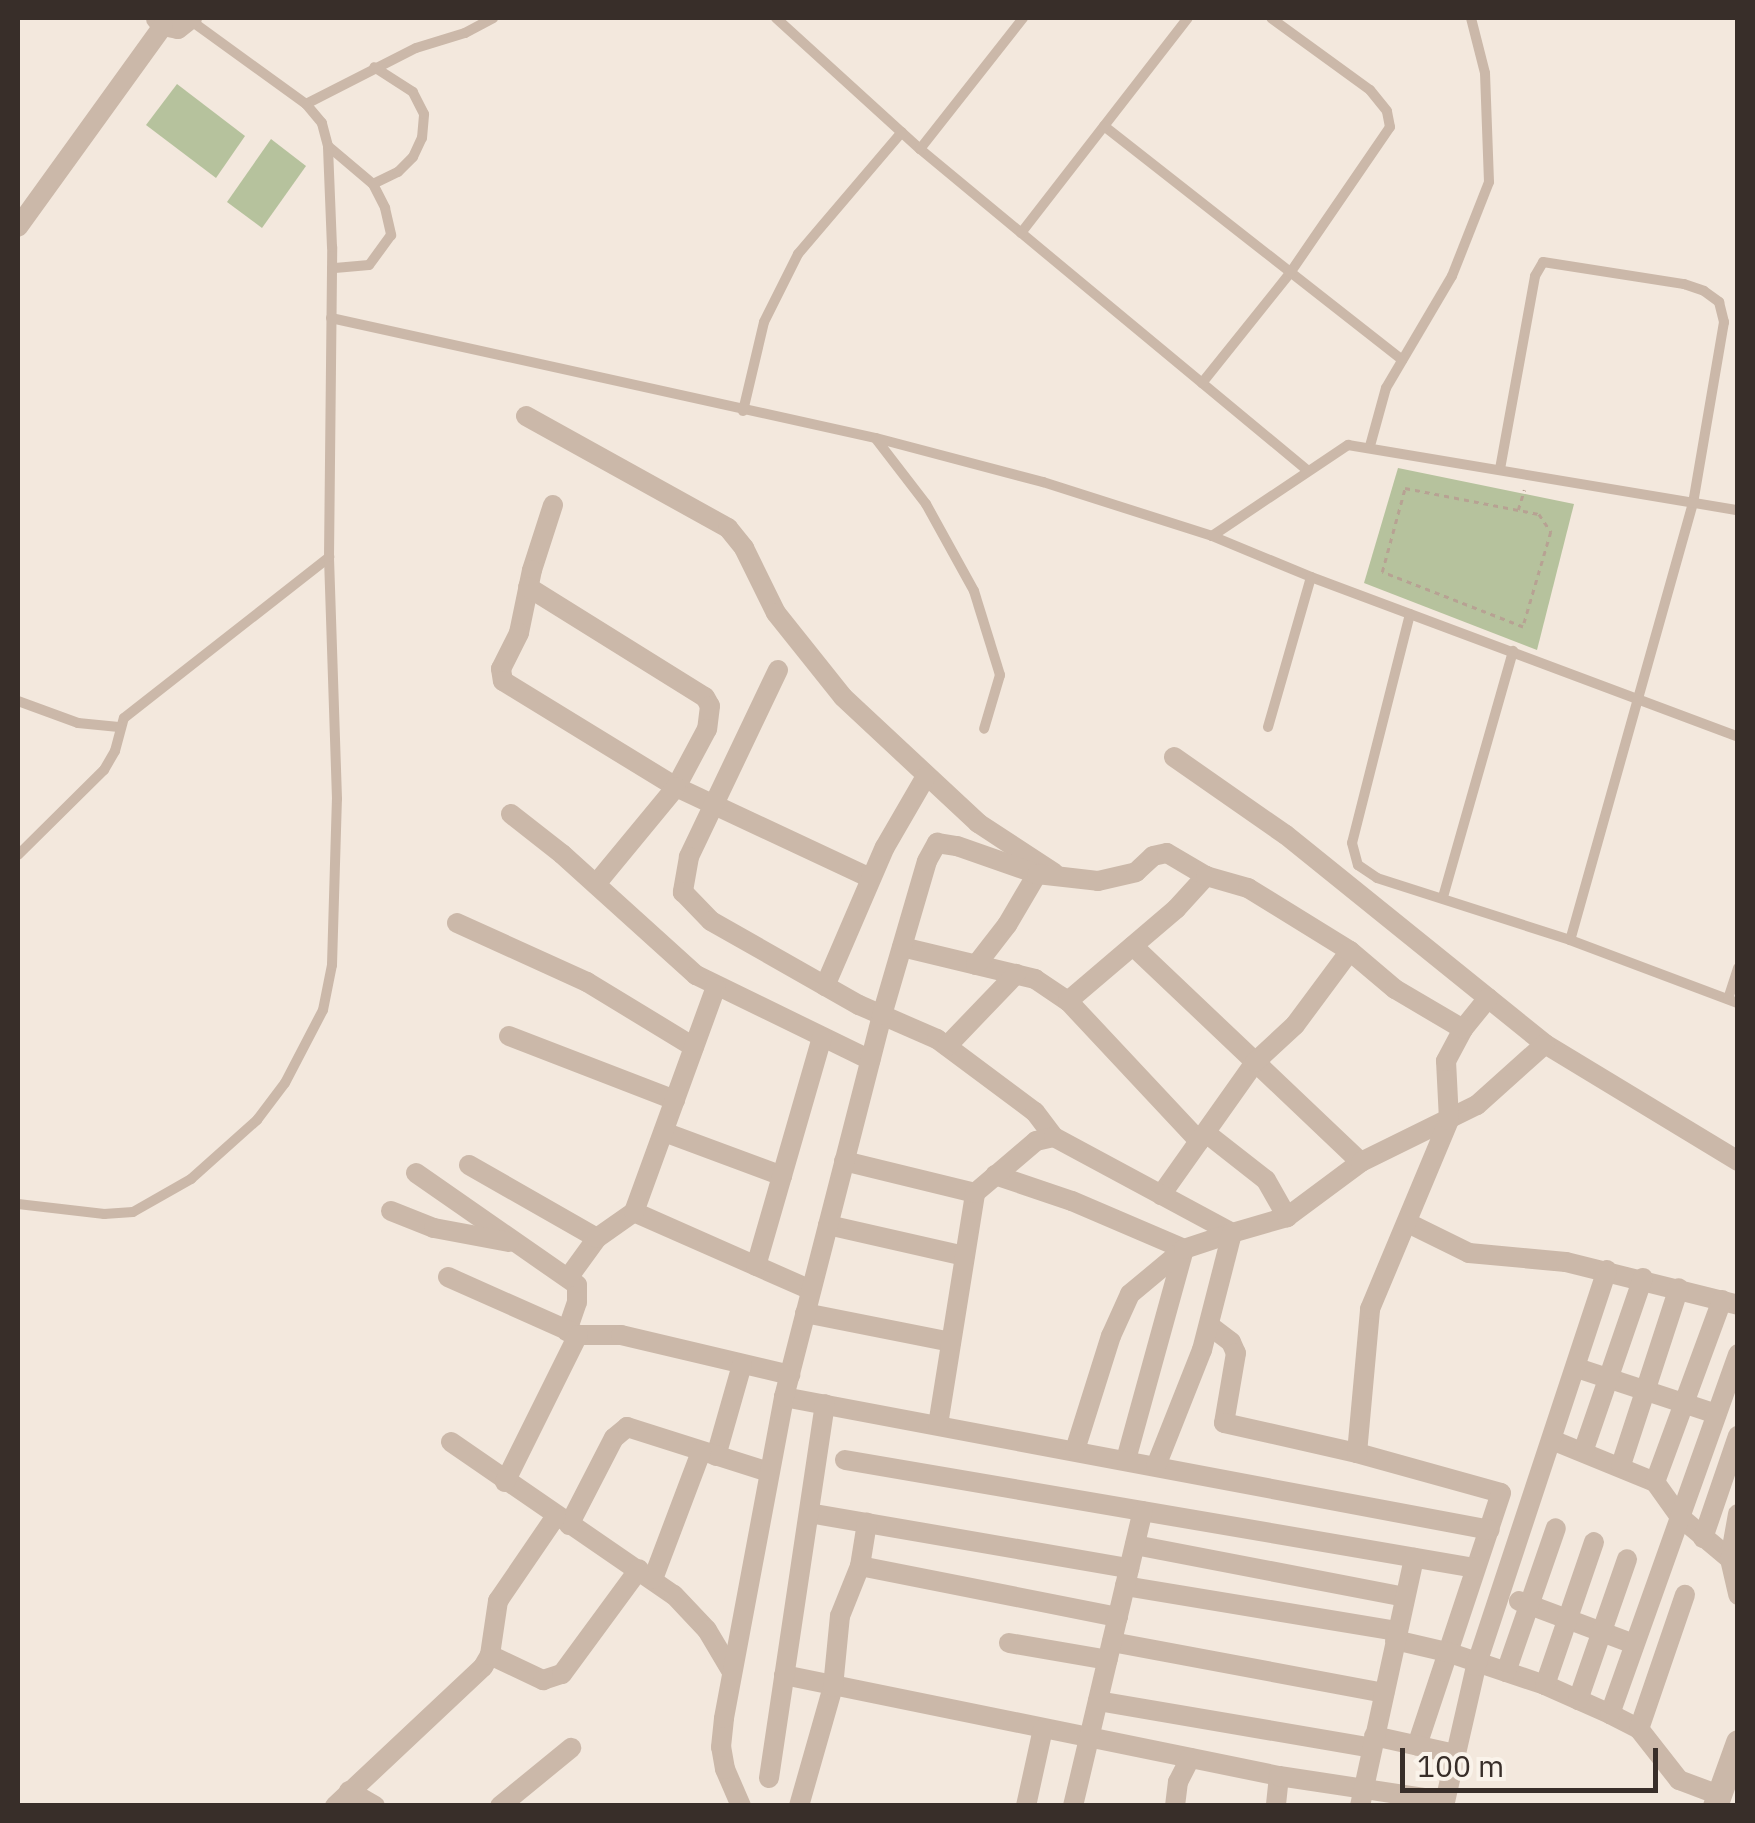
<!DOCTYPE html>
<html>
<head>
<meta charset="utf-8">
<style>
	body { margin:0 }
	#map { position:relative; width:1755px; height:1823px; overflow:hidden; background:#f3e8dd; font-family:"IBM Plex Sans",sans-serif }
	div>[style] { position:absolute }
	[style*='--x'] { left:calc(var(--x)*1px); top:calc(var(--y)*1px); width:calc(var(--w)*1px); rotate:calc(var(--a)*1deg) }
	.green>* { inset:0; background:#b6c29d }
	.path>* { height:2.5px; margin-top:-1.25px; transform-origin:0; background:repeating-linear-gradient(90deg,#b7a293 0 5px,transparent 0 10px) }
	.service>* { height:10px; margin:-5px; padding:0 5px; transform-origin:5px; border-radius:5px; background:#cbb8a9 }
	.minor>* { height:20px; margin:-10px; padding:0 10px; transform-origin:10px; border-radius:10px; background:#cbb8a9 }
	.tertiary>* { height:25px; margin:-12.5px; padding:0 12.5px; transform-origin:12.5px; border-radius:12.5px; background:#cbb8a9 }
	span { translate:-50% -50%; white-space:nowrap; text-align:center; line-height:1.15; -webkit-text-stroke:8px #faf3ea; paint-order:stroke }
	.frame { position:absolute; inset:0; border:20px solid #382e29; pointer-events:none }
	.scale { position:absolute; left:1400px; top:1748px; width:258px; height:45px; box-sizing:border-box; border:5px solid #382e29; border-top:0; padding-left:12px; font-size:30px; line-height:35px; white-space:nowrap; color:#382e29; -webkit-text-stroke:8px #faf3ea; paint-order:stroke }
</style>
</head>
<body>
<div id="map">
	<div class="green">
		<i style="clip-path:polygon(177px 84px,245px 136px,216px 178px,146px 125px)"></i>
		<i style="clip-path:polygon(271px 139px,306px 166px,262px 228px,227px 202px)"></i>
		<i style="clip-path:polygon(1398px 468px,1574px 504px,1537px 650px,1364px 583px)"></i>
	</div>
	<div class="path">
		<i style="--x:1405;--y:488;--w:136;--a:11"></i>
		<i style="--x:1539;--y:514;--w:22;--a:56"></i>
		<i style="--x:1551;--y:532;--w:99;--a:106.4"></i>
		<i style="--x:1523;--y:627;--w:151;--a:-158.7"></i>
		<i style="--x:1382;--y:572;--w:87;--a:-74.7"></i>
		<i style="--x:1518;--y:510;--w:21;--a:-73"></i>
	</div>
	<div class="service">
		<i style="--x:776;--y:18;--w:195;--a:42.3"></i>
		<i style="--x:920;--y:149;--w:503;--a:39.67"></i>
		<i style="--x:306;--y:104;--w:123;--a:-27"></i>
		<i style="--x:416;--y:48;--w:51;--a:-17"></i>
		<i style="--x:465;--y:33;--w:32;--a:-28"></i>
		<i style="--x:1104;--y:126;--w:379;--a:38.1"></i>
		<i style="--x:328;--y:146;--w:59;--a:40.2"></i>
		<i style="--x:373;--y:184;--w:27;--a:63"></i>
		<i style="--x:385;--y:208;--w:28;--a:77"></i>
		<i style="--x:391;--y:235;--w:37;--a:126"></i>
		<i style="--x:369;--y:265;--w:37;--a:175"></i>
		<i style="--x:920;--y:149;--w:167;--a:-51.8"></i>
		<i style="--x:373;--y:184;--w:28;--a:-26"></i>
		<i style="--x:398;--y:172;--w:21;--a:-45"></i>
		<i style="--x:413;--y:157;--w:21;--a:-65"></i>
		<i style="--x:422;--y:138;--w:24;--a:-85"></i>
		<i style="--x:424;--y:114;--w:25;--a:-117"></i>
		<i style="--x:413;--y:92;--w:46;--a:-147.3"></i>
		<i style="--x:1021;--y:233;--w:272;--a:-52.2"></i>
		<i style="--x:331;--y:318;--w:558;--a:12.42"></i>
		<i style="--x:876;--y:438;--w:173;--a:14.8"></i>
		<i style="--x:1043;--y:482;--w:177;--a:17.7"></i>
		<i style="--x:1212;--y:536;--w:107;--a:22.5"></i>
		<i style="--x:1311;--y:577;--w:456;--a:20.5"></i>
		<i style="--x:1202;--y:383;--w:141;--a:-51.3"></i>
		<i style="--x:1290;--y:273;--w:177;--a:-55.6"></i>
		<i style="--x:1390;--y:127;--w:16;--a:-101"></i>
		<i style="--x:1387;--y:111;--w:27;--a:-129"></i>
		<i style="--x:1370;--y:90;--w:122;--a:-144"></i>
		<i style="--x:743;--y:411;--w:91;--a:-76.7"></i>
		<i style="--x:764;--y:322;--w:76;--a:-63.4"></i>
		<i style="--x:798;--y:254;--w:160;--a:-49.6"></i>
		<i style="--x:876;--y:439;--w:82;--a:52.4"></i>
		<i style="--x:926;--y:504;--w:99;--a:61.1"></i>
		<i style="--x:974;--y:591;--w:88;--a:72.8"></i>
		<i style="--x:1000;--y:675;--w:56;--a:106.5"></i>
		<i style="--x:1370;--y:446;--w:60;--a:-74.6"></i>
		<i style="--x:1386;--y:388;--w:130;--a:-59.5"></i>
		<i style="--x:1452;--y:276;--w:101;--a:-68.5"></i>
		<i style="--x:1489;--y:182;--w:109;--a:-92.1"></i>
		<i style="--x:1485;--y:73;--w:57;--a:-104.3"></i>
		<i style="--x:1500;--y:469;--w:196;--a:-79.7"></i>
		<i style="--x:1535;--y:276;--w:16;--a:-60"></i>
		<i style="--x:1543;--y:262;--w:143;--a:8.9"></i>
		<i style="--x:1684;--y:284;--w:21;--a:19"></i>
		<i style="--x:1704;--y:291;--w:19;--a:36"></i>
		<i style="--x:1719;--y:302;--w:21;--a:76"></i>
		<i style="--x:1724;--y:322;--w:184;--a:99.7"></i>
		<i style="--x:1693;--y:503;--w:454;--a:105.7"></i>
		<i style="--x:1212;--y:536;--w:164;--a:-33.8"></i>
		<i style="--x:1348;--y:445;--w:395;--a:9.5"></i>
		<i style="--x:1410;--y:614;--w:236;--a:104.2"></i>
		<i style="--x:1352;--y:843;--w:23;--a:75"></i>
		<i style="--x:1358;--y:865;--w:23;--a:34"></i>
		<i style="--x:1377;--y:878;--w:203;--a:17.8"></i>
		<i style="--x:1570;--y:940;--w:179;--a:20.6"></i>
		<i style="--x:18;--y:701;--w:64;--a:20.1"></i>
		<i style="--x:78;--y:723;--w:41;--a:5.6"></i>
		<i style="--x:1268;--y:727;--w:156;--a:-74"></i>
		<i style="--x:18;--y:855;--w:121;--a:-44.7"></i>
		<i style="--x:104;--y:770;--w:22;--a:-60"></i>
		<i style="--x:115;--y:751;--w:34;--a:-75"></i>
		<i style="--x:124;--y:718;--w:261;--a:-38.1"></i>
		<i style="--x:1443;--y:897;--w:256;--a:-74.1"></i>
		<i style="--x:1728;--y:999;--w:33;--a:-72"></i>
		<i style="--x:18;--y:1204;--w:87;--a:6.6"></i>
		<i style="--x:104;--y:1214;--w:29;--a:-4"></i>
		<i style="--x:133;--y:1212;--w:67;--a:-29.6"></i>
		<i style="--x:191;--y:1179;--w:89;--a:-41.8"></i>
		<i style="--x:257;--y:1120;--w:46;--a:-52.9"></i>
		<i style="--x:285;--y:1083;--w:82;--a:-62.5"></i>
		<i style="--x:323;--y:1010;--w:46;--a:-78.7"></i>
		<i style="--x:332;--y:965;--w:166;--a:-88.3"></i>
		<i style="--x:337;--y:799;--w:242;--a:-91.9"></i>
		<i style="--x:329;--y:557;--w:310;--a:-89.4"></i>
		<i style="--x:332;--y:247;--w:101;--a:-92.3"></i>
		<i style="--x:328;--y:146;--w:24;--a:-105"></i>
		<i style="--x:322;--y:123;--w:25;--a:-130"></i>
		<i style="--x:306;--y:104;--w:143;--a:-144.1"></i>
	</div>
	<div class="minor">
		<i style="--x:156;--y:19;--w:10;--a:45"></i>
		<i style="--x:163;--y:26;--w:15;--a:11"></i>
		<i style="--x:178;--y:29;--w:18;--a:-38"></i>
		<i style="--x:18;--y:227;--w:248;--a:-54.2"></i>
		<i style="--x:526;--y:416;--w:231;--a:29"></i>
		<i style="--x:728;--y:528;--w:26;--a:51"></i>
		<i style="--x:744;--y:548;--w:72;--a:63.8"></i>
		<i style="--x:776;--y:613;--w:107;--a:51.4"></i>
		<i style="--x:843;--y:697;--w:185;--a:43"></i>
		<i style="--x:978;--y:823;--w:91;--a:33.3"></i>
		<i style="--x:553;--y:505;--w:68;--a:107.9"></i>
		<i style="--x:532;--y:570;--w:64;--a:101.7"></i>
		<i style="--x:519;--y:633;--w:40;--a:116.6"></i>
		<i style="--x:501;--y:669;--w:12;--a:81"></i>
		<i style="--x:503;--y:681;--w:203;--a:31.5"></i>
		<i style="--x:676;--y:787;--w:214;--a:25.1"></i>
		<i style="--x:528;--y:587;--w:208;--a:31.9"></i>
		<i style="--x:705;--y:697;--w:10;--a:61"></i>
		<i style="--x:710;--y:706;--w:23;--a:97"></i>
		<i style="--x:707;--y:729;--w:66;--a:118.1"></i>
		<i style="--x:676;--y:787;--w:126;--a:129.5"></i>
		<i style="--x:778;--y:670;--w:207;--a:115.5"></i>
		<i style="--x:689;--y:857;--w:36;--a:100"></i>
		<i style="--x:683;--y:892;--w:40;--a:46"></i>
		<i style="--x:711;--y:921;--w:170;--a:29.6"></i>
		<i style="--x:859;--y:1005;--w:85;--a:23.6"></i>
		<i style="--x:937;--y:1039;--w:122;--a:36.7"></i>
		<i style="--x:1035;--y:1112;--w:31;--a:53"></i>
		<i style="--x:1174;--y:757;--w:136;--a:34.9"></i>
		<i style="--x:1286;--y:835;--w:333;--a:38.9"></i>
		<i style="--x:1545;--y:1044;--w:226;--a:31.2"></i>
		<i style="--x:511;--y:814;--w:65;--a:38.1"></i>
		<i style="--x:562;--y:854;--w:181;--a:42.1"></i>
		<i style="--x:696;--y:975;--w:194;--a:26"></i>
		<i style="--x:457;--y:923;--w:143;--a:24.4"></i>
		<i style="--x:587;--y:982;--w:125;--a:31.3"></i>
		<i style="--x:1133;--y:946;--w:314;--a:43.5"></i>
		<i style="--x:902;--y:947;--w:137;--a:13.5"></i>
		<i style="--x:1035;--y:979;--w:40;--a:34"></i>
		<i style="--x:1068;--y:1001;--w:192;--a:46.9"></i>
		<i style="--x:976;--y:965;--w:51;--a:-52.2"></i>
		<i style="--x:1007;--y:925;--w:59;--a:-59.5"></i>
		<i style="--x:825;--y:986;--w:151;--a:-66.7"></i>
		<i style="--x:885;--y:847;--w:80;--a:-59.9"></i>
		<i style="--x:1068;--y:1001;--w:142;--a:-40.4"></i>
		<i style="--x:1176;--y:909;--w:45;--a:-47.7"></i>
		<i style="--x:509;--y:1036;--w:178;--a:21.1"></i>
		<i style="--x:947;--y:1046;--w:100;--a:-46.2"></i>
		<i style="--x:664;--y:1132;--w:126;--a:20.4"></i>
		<i style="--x:1206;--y:1133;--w:76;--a:38.1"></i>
		<i style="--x:1266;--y:1180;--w:43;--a:60.4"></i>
		<i style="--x:844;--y:1161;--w:135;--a:13.7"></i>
		<i style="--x:469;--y:1165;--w:147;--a:29.7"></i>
		<i style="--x:416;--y:1173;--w:196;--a:34.8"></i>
		<i style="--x:577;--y:1285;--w:17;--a:90"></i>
		<i style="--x:577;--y:1302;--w:31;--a:109"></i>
		<i style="--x:995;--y:1175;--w:81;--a:18.7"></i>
		<i style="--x:1072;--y:1201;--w:122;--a:23.2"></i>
		<i style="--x:1184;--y:1249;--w:219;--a:105.4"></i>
		<i style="--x:1161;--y:1195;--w:163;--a:-54.7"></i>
		<i style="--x:1255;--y:1062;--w:54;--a:-42.8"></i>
		<i style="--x:1295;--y:1025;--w:92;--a:-53.4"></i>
		<i style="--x:391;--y:1211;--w:46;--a:21.6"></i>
		<i style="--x:434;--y:1228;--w:76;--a:10.6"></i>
		<i style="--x:634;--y:1212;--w:193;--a:23.8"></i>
		<i style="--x:1408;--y:1223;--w:68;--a:26.2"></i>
		<i style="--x:1469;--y:1253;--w:97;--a:5.3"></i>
		<i style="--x:1566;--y:1262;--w:177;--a:14"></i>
		<i style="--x:828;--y:1225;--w:140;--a:12.8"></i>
		<i style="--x:756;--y:1266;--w:237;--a:-73.9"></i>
		<i style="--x:448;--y:1277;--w:142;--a:24"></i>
		<i style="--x:578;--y:1335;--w:43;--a:0"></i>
		<i style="--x:621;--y:1335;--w:174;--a:13.3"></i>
		<i style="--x:568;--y:1278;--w:49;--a:-54.1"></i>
		<i style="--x:597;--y:1238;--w:45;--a:-35.1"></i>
		<i style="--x:634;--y:1212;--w:239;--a:-70"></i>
		<i style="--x:805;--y:1313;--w:149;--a:11.2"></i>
		<i style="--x:1210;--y:1326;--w:26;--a:37"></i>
		<i style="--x:1231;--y:1342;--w:12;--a:66"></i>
		<i style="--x:1236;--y:1353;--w:71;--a:99.7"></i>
		<i style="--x:1224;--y:1423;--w:136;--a:12.7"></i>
		<i style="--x:1357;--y:1453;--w:149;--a:15.5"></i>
		<i style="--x:1501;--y:1493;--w:266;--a:108.4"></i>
		<i style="--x:1577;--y:1368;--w:146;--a:18.3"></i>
		<i style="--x:784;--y:1397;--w:718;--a:10.67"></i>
		<i style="--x:938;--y:1425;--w:235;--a:-80.9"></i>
		<i style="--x:975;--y:1193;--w:80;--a:-40.4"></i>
		<i style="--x:1036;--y:1141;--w:18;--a:-13"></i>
		<i style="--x:1054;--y:1137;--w:202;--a:28.3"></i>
		<i style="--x:1232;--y:1233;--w:57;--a:-16.2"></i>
		<i style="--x:1287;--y:1217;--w:92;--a:-36.6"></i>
		<i style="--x:1361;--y:1162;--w:129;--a:-26.2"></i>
		<i style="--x:1477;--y:1105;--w:91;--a:-41.9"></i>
		<i style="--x:1552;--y:1440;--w:111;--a:22.2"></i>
		<i style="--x:1655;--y:1482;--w:43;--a:54.5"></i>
		<i style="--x:1680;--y:1517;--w:65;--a:40"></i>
		<i style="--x:451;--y:1442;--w:270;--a:34.5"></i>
		<i style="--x:674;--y:1595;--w:48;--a:46.7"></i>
		<i style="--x:707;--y:1630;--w:49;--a:59.2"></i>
		<i style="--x:1075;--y:1450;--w:120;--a:-72.5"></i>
		<i style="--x:1111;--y:1336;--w:46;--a:-65.7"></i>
		<i style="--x:1130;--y:1294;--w:70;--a:-39.8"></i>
		<i style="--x:1184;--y:1249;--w:51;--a:-18.4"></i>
		<i style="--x:1583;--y:1452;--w:184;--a:-71"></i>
		<i style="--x:1357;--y:1453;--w:145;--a:-84.8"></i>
		<i style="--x:1370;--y:1309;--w:205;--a:-67.3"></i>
		<i style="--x:1449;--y:1120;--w:59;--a:-92.9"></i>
		<i style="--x:1446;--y:1061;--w:36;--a:-62"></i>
		<i style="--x:1463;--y:1029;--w:40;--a:-51"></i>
		<i style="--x:716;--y:1456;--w:95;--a:-74.1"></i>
		<i style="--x:845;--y:1460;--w:639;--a:9.73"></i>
		<i style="--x:1621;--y:1465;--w:186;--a:-71.9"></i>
		<i style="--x:1156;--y:1466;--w:125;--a:-68.4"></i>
		<i style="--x:1202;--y:1350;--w:121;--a:-75.6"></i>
		<i style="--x:505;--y:1482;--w:164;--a:-63.6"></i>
		<i style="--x:1655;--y:1482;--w:194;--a:-69.8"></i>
		<i style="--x:809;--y:1513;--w:325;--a:9.8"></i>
		<i style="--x:1738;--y:1514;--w:46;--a:100.1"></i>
		<i style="--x:1730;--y:1559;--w:37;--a:77"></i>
		<i style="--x:569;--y:1525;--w:98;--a:-62.7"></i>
		<i style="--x:614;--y:1438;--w:17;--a:-40"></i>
		<i style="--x:627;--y:1427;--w:149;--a:17.6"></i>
		<i style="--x:1703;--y:1538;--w:108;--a:-71.1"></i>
		<i style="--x:1135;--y:1545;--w:275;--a:10.9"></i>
		<i style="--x:860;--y:1566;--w:263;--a:11.2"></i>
		<i style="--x:653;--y:1579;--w:136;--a:-69.3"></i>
		<i style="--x:1125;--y:1586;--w:276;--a:9.4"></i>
		<i style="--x:1519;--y:1601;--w:123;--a:20.5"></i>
		<i style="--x:1395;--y:1640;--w:53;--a:13"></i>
		<i style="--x:1447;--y:1652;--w:103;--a:18.6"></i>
		<i style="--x:1545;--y:1685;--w:71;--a:24"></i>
		<i style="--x:1610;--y:1714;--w:33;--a:27"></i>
		<i style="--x:1639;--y:1729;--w:65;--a:51.9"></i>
		<i style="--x:1679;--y:1780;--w:43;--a:20.6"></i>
		<i style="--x:1112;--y:1642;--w:277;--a:10.6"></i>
		<i style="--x:1009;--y:1643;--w:100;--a:9.7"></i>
		<i style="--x:490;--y:1655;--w:59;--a:25.3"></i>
		<i style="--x:543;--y:1680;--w:20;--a:-18"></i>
		<i style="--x:562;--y:1674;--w:130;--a:-53.7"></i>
		<i style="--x:1506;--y:1672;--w:152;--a:-70.9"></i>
		<i style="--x:784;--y:1675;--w:505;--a:11.53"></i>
		<i style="--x:1279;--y:1776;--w:30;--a:96"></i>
		<i style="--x:1545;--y:1685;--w:151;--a:-71.1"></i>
		<i style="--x:1578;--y:1700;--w:149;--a:-70.8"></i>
		<i style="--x:1098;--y:1701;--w:278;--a:9.7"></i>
		<i style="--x:1610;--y:1714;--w:382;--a:-70.4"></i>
		<i style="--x:1639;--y:1729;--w:142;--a:-71.1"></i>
		<i style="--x:1374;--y:1736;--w:83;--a:12.5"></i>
		<i style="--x:1279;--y:1776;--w:168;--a:8.6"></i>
		<i style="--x:769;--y:1778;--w:378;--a:-81.5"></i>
		<i style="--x:349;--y:1791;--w:30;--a:30"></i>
		<i style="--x:335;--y:1806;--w:203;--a:-43.2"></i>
		<i style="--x:483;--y:1667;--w:14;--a:-60"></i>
		<i style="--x:490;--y:1655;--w:55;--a:-81.6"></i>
		<i style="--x:498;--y:1601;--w:103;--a:-55.7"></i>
		<i style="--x:500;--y:1806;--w:92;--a:-39.2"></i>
		<i style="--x:741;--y:1806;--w:40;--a:-113.4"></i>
		<i style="--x:725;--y:1769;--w:22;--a:-100"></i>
		<i style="--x:721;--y:1747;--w:29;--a:-84"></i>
		<i style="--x:724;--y:1718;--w:327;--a:-79.4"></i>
		<i style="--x:784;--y:1397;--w:394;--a:-75.6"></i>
		<i style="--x:882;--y:1015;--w:160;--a:-73.7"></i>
		<i style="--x:927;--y:861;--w:21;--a:-61"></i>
		<i style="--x:937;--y:843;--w:20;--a:9"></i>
		<i style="--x:957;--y:846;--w:85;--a:19.3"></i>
		<i style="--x:1037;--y:874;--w:61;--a:6.5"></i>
		<i style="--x:1098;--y:881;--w:39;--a:-13"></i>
		<i style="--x:1136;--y:872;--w:23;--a:-43"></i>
		<i style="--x:1153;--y:856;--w:14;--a:-12"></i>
		<i style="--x:1167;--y:853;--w:45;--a:30.5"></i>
		<i style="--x:1206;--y:876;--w:44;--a:15.9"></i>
		<i style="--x:1248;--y:888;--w:120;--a:31.7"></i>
		<i style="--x:1350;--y:951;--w:59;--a:40.2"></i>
		<i style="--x:1395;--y:989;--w:79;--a:30.5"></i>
		<i style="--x:799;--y:1806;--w:124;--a:-74.1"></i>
		<i style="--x:833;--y:1687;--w:71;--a:-84.4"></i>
		<i style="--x:840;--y:1616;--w:54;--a:-68.2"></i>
		<i style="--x:860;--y:1566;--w:44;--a:-80.8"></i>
		<i style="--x:1026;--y:1806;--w:79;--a:-77.6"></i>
		<i style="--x:1073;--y:1806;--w:303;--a:-76.7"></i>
		<i style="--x:1175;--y:1806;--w:24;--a:-83"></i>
		<i style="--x:1178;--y:1782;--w:27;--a:-63"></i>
		<i style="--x:1360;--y:1806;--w:254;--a:-77.7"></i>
		<i style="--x:1444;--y:1806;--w:144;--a:-77.1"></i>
		<i style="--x:1476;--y:1666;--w:417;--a:-71.7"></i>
	</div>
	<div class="tertiary">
		<i style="--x:1715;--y:1806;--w:68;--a:-70.2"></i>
	</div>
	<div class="frame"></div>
	<div class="scale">100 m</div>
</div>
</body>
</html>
